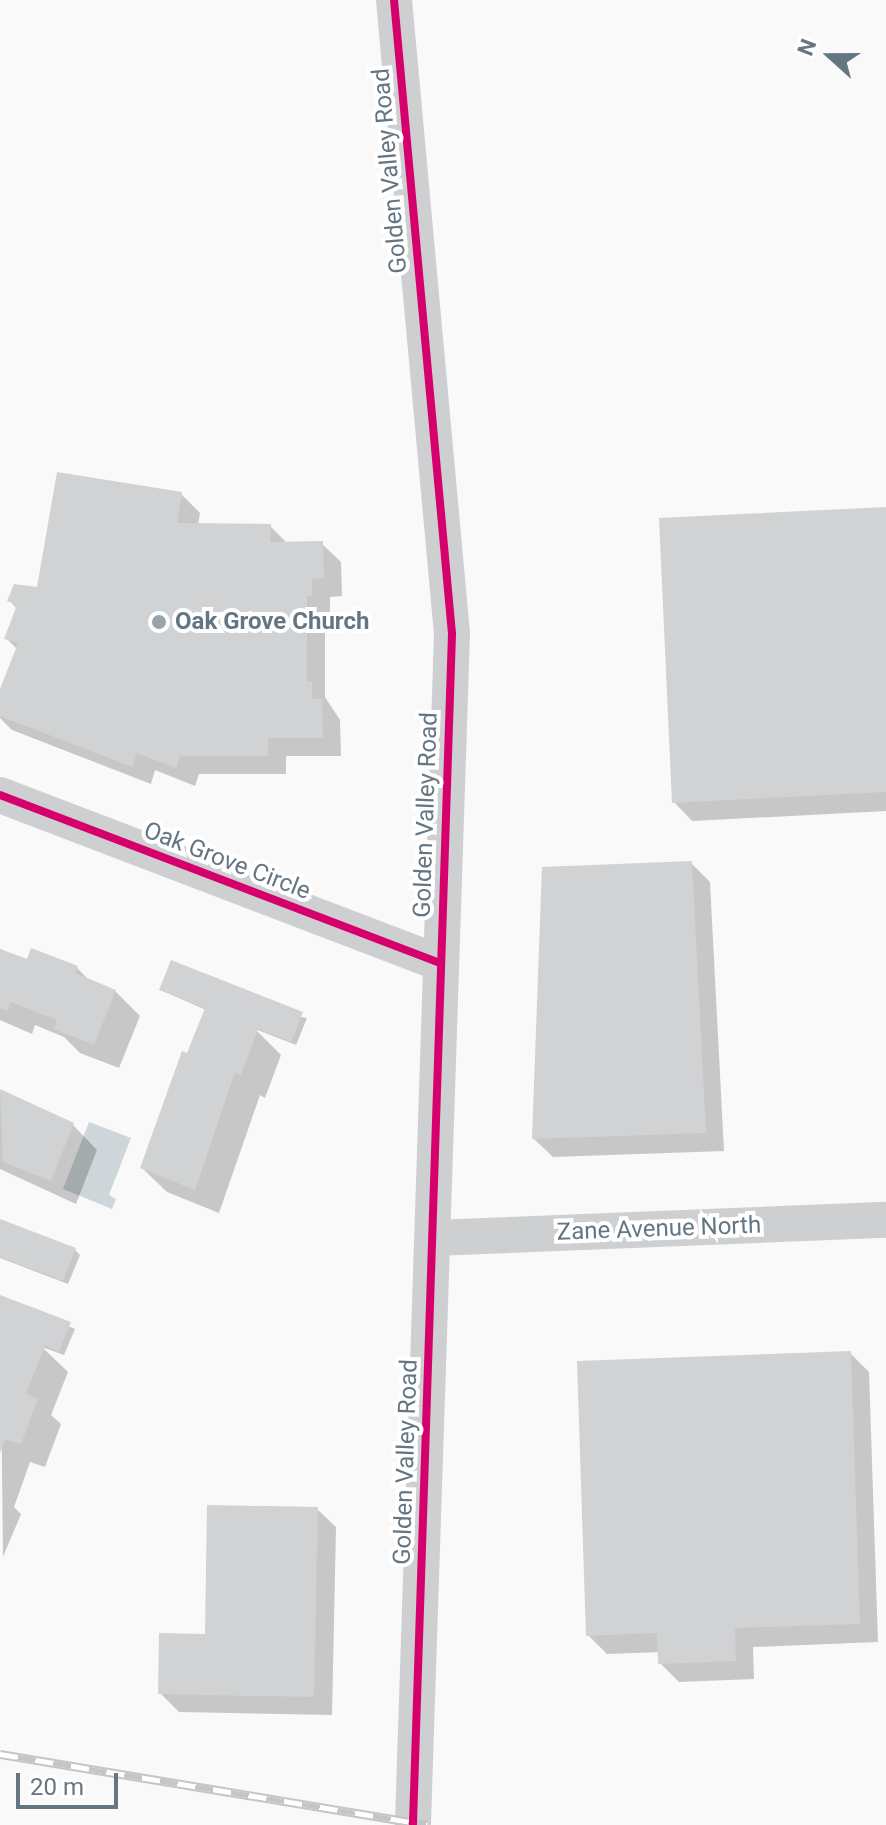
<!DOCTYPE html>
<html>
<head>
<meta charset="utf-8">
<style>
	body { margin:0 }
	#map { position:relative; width:886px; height:1825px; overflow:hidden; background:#f9f9f9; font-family:Roboto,sans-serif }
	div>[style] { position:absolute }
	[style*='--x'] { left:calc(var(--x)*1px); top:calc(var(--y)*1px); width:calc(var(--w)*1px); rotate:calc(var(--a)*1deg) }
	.water>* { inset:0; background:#ced6d9 }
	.shadow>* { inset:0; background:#0003 }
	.building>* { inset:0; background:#d0d2d3 }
	.minor>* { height:36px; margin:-18px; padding:0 18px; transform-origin:18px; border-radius:18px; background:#cecfd0 }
	.rail>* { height:9px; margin-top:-4.5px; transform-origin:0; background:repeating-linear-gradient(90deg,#fff 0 18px,#c3c5c6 0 36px); box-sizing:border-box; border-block:2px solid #c3c5c6 }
	.cycleway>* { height:8px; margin:-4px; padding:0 4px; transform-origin:4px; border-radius:4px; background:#d6006c }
	.dots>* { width:22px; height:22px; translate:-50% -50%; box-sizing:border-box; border:4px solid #fff; border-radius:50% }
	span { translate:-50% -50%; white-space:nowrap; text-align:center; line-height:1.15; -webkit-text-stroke:8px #fff; paint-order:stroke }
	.street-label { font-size:24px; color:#657683 }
	.poi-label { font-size:24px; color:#657683; font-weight:700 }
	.left { translate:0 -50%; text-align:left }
	.north { position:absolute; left:790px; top:16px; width:80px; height:80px; -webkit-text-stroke:6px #fff; paint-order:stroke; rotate:291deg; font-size:22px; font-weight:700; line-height:32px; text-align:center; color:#657683 }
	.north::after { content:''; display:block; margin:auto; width:28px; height:36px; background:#657683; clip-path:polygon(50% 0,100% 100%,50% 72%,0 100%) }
	.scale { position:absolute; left:16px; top:1773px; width:102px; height:36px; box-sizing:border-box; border:4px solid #657683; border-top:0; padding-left:10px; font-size:24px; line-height:28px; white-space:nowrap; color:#657683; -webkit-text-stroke:6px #fff; paint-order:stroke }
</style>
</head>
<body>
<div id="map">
	<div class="water">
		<i style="clip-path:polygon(89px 1122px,131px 1138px,109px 1195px,116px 1199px,112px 1209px,63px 1189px)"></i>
	</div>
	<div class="shadow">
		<i style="clip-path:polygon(181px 494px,200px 513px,198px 525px,270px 526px,288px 544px,322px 544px,341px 562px,342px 596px,330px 597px,330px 614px,325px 614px,325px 697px,340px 720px,341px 756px,286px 756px,286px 774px,199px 774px,195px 786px,155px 770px,151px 784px,12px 730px,0 718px,0 695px,17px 649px,6px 638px,17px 609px,10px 601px,38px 589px)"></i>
		<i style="clip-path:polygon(886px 509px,886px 811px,692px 821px,674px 802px)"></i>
		<i style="clip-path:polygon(691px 863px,710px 882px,724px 1151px,553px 1157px,534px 1139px)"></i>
		<i style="clip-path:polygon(0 949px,28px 962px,77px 968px,90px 981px,115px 991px,140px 1016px,119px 1068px,80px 1053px,64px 1037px,35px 1025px,32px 1034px,0 1020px)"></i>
		<i style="clip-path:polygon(161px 990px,307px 1018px,296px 1045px,255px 1029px,281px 1055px,265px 1098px,260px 1095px,219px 1213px,167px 1192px,142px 1168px,206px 1010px)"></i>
		<i style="clip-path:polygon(0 1091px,73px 1125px,97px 1150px,76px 1204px,0 1169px)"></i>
		<i style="clip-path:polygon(0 1221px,75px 1250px,80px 1255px,68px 1284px,0 1258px)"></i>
		<i style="clip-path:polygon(0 1297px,75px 1329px,64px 1355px,42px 1347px,68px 1372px,51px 1415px,61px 1424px,45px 1467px,30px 1462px,14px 1507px,21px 1514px,3px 1557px)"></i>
		<i style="clip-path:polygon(850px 1353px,869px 1372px,878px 1642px,753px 1647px,754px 1679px,679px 1682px,660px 1663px,660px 1652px,607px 1654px,588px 1635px)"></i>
		<i style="clip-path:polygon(317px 1509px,336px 1527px,332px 1715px,179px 1712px,160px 1693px)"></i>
	</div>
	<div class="building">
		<i style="clip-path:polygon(57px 472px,182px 492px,177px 523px,271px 524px,270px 542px,323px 541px,324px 578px,312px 579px,312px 596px,307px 596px,307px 682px,312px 681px,312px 699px,322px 699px,323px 738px,268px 738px,268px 756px,180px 756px,176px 768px,137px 753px,132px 767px,0 716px,0 689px,18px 643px,4px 639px,17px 605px,7px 601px,14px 584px,37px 587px)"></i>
		<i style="clip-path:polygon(886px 507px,886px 792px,672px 803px,659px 518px)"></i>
		<i style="clip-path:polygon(692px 861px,706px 1133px,532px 1139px,542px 867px)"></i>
		<i style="clip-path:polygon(31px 948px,78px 966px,75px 973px,116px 990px,94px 1045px,54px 1029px,57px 1020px,11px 1002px,7px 1011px,0 1008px,0 949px,27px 959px)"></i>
		<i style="clip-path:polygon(171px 960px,303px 1012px,291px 1042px,258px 1029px,241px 1075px,235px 1072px,195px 1190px,140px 1168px,182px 1051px,187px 1053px,205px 1008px,159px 990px)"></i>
		<i style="clip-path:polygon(0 1089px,74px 1123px,51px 1181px,3px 1162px)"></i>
		<i style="clip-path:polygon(0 1219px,76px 1248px,63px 1281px,0 1257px)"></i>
		<i style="clip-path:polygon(0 1295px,71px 1322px,59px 1352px,45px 1346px,26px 1394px,38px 1398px,21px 1444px,5px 1439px,0 1453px)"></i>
		<i style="clip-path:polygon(851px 1351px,860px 1624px,735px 1628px,736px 1661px,658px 1664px,657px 1633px,586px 1636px,577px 1361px)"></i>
		<i style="clip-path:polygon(207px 1505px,318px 1507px,314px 1697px,158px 1694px,159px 1633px,205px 1634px)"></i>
	</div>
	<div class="minor">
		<i style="--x:394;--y:0;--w:637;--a:84.77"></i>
		<i style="--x:452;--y:634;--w:1192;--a:91.88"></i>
		<i style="--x:0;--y:795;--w:472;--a:20.9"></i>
		<i style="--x:433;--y:1238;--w:453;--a:-2.3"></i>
	</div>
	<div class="rail">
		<i style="--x:0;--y:1754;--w:433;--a:9.4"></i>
	</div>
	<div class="cycleway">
		<i style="--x:394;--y:0;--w:637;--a:84.77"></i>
		<i style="--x:452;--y:634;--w:1192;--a:91.88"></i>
		<i style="--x:0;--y:795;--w:472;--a:20.9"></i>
	</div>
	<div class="dots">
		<i style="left:159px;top:622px;background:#99a4ac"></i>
	</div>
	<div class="street-label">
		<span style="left:390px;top:171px;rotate:-95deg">Golden Valley Road</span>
		<span style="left:426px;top:815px;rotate:-88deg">Golden Valley Road</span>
		<span style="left:227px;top:861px;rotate:21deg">Oak Grove Circle</span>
		<span style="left:659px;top:1229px;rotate:-2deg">Zane Avenue North</span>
		<span style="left:406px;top:1462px;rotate:-88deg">Golden Valley Road</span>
	</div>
	<div class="poi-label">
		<span class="left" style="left:175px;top:622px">Oak Grove Church</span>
	</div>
	<div class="north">N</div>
	<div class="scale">20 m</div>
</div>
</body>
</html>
